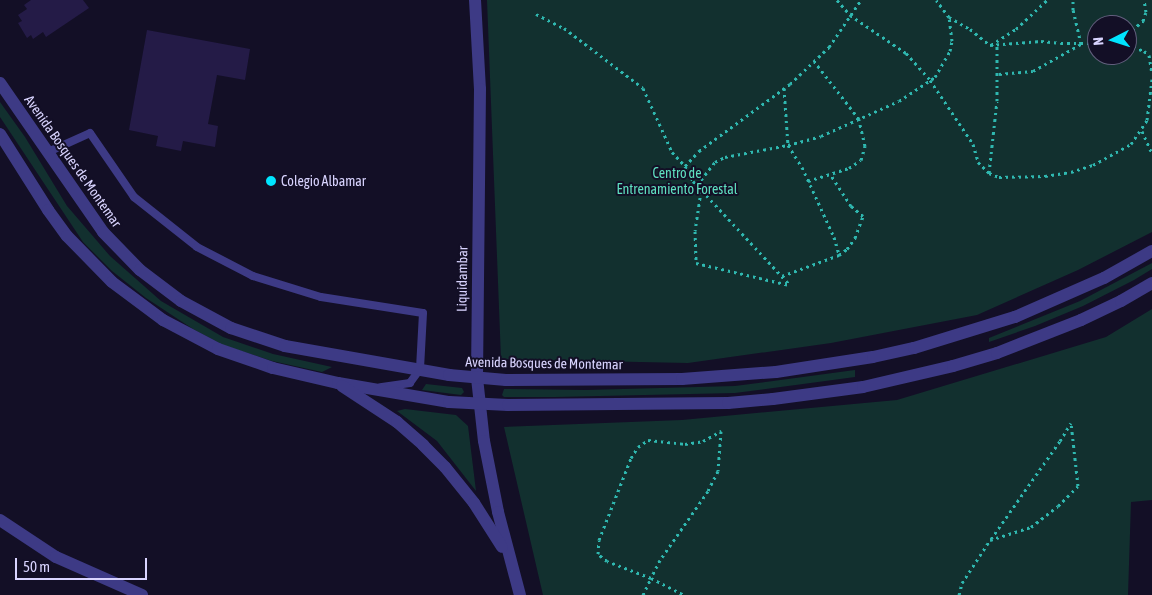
<!DOCTYPE html>
<html>
<head>
<meta charset="utf-8">
<style>
	body { margin:0 }
	#map { position:relative; width:1152px; height:595px; overflow:hidden; background:#130f26; font-family:"Asap Condensed",sans-serif }
	div>[style] { position:absolute }
	[style*='--x'] { left:calc(var(--x)*1px); top:calc(var(--y)*1px); width:calc(var(--w)*1px); rotate:calc(var(--a)*1deg) }
	.green>* { inset:0; background:#12302f }
	.building>* { inset:0; background:#241b47 }
	.path>* { height:3px; margin-top:-1.5px; transform-origin:0; background:repeating-linear-gradient(90deg,#2fb8b0 0 2.5px,transparent 0 6.5px) }
	.service>* { height:8px; margin:-4px; padding:0 4px; transform-origin:4px; border-radius:4px; background:#3d3a85 }
	.minor>* { height:12px; margin:-6px; padding:0 6px; transform-origin:6px; border-radius:6px; background:#3d3a85 }
	.dots>* { width:14px; height:14px; translate:-50% -50%; box-sizing:border-box; border:2px solid #130f26; border-radius:50% }
	span { translate:-50% -50%; white-space:nowrap; text-align:center; line-height:1.15; -webkit-text-stroke:4px #130f26; paint-order:stroke }
	.street-label { font-size:14px; color:#d9d4ff }
	.park-label { font-size:14px; color:#5fe0c0 }
	.poi-label { font-size:14px; color:#d9d4ff }
	.left { translate:0 -50%; text-align:left }
	.north { position:absolute; left:1087px; top:15px; width:50px; height:50px; box-sizing:border-box; background:#130f26; border:1px solid #625e7d; border-radius:50%; rotate:265deg; font-size:14px; font-weight:700; line-height:20px; text-align:center; color:#d9d4ff }
	.north::after { content:''; display:block; margin:auto; width:18px; height:22px; background:#00e5ff; clip-path:polygon(50% 0,100% 100%,50% 72%,0 100%) }
	.scale { position:absolute; left:15px; top:558px; width:132px; height:22px; box-sizing:border-box; border:2px solid #d9d4ff; border-top:0; padding-left:6px; font-size:15px; line-height:18px; white-space:nowrap; color:#d9d4ff; -webkit-text-stroke:4px #130f26; paint-order:stroke }
</style>
</head>
<body>
<div id="map">
	<div class="green">
		<i style="clip-path:polygon(evenodd,487px 0,1152px 0,1152px 232px,1078px 270px,977px 315px,831px 343px,688px 363px,501px 359px,487px 0,1097px 25px,1127px 25px,1127px 55px,1097px 55px,1097px 25px)"></i>
		<i style="clip-path:polygon(0 102px,25px 137px,67px 206px,110px 256px,161px 301px,223px 337px,273px 354px,332px 367px,322px 372px,272px 361px,223px 345px,193px 329px,146px 298px,112px 271px,83px 242px,0 117px)"></i>
		<i style="clip-path:polygon(1152px 263px,1152px 269px,1134px 280px,1083px 306px,1035px 326px,989px 342px,989px 338px,1080px 301px)"></i>
		<i style="clip-path:polygon(1152px 309px,1152px 500px,1131px 502px,1128px 595px,543px 595px,504px 427px,682px 420px,897px 400px,1106px 337px)"></i>
		<i style="clip-path:polygon(855px 370px,855px 377px,735px 393px,555px 397px,504px 397px,502px 395px,504px 389px,586px 390px,735px 386px)"></i>
		<i style="clip-path:polygon(426px 384px,462px 388px,464px 392px,461px 395px,422px 390px)"></i>
		<i style="clip-path:polygon(405px 409px,456px 415px,468px 426px,476px 491px,437px 441px,397px 411px)"></i>
	</div>
	<div class="building">
		<i style="clip-path:polygon(31px 0,83px 0,89px 8px,46px 37px,43px 32px,33px 39px,31px 35px,27px 38px,18px 23px,22px 21px,18px 15px,27px 9px,24px 5px)"></i>
		<i style="clip-path:polygon(147px 30px,250px 49px,245px 80px,217px 75px,208px 124px,218px 126px,215px 147px,183px 141px,181px 151px,156px 146px,158px 136px,129px 130px)"></i>
	</div>
	<div class="path">
		<i style="--x:837;--y:0;--w:20;--a:49"></i>
		<i style="--x:850;--y:15;--w:68;--a:34.2"></i>
		<i style="--x:906;--y:53;--w:36;--a:48"></i>
		<i style="--x:930;--y:80;--w:77;--a:56.1"></i>
		<i style="--x:973;--y:144;--w:19;--a:74"></i>
		<i style="--x:978;--y:162;--w:16;--a:45"></i>
		<i style="--x:989;--y:173;--w:11;--a:22"></i>
		<i style="--x:999;--y:177;--w:46;--a:-1.2"></i>
		<i style="--x:1045;--y:176;--w:26;--a:-9"></i>
		<i style="--x:1071;--y:172;--w:23;--a:-18"></i>
		<i style="--x:1093;--y:165;--w:43;--a:-28.9"></i>
		<i style="--x:1131;--y:144;--w:29;--a:-56"></i>
		<i style="--x:1147;--y:120;--w:41;--a:-83"></i>
		<i style="--x:536;--y:14;--w:31;--a:27"></i>
		<i style="--x:564;--y:28;--w:99;--a:37.2"></i>
		<i style="--x:643;--y:88;--w:70;--a:65.6"></i>
		<i style="--x:672;--y:152;--w:19;--a:47"></i>
		<i style="--x:685;--y:166;--w:17;--a:62"></i>
		<i style="--x:693;--y:181;--w:142;--a:47"></i>
		<i style="--x:949;--y:17;--w:24;--a:30"></i>
		<i style="--x:970;--y:29;--w:26;--a:39"></i>
		<i style="--x:990;--y:45;--w:51;--a:-4.5"></i>
		<i style="--x:1041;--y:41;--w:20;--a:6"></i>
		<i style="--x:1061;--y:43;--w:36;--a:0"></i>
		<i style="--x:1127;--y:34;--w:21;--a:-39"></i>
		<i style="--x:1143;--y:21;--w:9;--a:-72"></i>
		<i style="--x:1146;--y:12;--w:12;--a:-99"></i>
		<i style="--x:991;--y:45;--w:30;--a:-33"></i>
		<i style="--x:1016;--y:29;--w:42;--a:-43.1"></i>
		<i style="--x:1127;--y:45;--w:18;--a:19"></i>
		<i style="--x:1144;--y:51;--w:6;--a:39"></i>
		<i style="--x:1149;--y:55;--w:19;--a:81"></i>
		<i style="--x:999;--y:74;--w:34;--a:-5"></i>
		<i style="--x:1033;--y:71;--w:55;--a:-29.4"></i>
		<i style="--x:1081;--y:44;--w:35;--a:-103"></i>
		<i style="--x:1073;--y:10;--w:10;--a:-90"></i>
		<i style="--x:784;--y:88;--w:57;--a:86"></i>
		<i style="--x:788;--y:145;--w:26;--a:58"></i>
		<i style="--x:802;--y:167;--w:77;--a:65.4"></i>
		<i style="--x:834;--y:237;--w:19;--a:74"></i>
		<i style="--x:1142;--y:131;--w:24;--a:66"></i>
		<i style="--x:685;--y:166;--w:21;--a:-47"></i>
		<i style="--x:699;--y:151;--w:113;--a:-36.4"></i>
		<i style="--x:790;--y:84;--w:54;--a:-43.5"></i>
		<i style="--x:829;--y:47;--w:57;--a:-55.8"></i>
		<i style="--x:989;--y:173;--w:72;--a:-83.7"></i>
		<i style="--x:997;--y:101;--w:56;--a:-90"></i>
		<i style="--x:808;--y:181;--w:43;--a:-17.6"></i>
		<i style="--x:849;--y:168;--w:14;--a:-34"></i>
		<i style="--x:861;--y:160;--w:15;--a:-74"></i>
		<i style="--x:865;--y:146;--w:28;--a:-103"></i>
		<i style="--x:859;--y:119;--w:73;--a:-127.8"></i>
		<i style="--x:697;--y:185;--w:29;--a:-52"></i>
		<i style="--x:715;--y:162;--w:11;--a:-27"></i>
		<i style="--x:725;--y:157;--w:64;--a:-10.8"></i>
		<i style="--x:788;--y:145;--w:34;--a:-15"></i>
		<i style="--x:821;--y:136;--w:85;--a:-24.2"></i>
		<i style="--x:899;--y:101;--w:43;--a:-33.7"></i>
		<i style="--x:935;--y:77;--w:30;--a:-60"></i>
		<i style="--x:950;--y:51;--w:10;--a:-79"></i>
		<i style="--x:952;--y:41;--w:24;--a:-97"></i>
		<i style="--x:949;--y:17;--w:21;--a:-127"></i>
		<i style="--x:701;--y:191;--w:40;--a:98.5"></i>
		<i style="--x:695;--y:231;--w:32;--a:88"></i>
		<i style="--x:696;--y:263;--w:96;--a:13.3"></i>
		<i style="--x:782;--y:276;--w:61;--a:-20.2"></i>
		<i style="--x:839;--y:255;--w:10;--a:-37"></i>
		<i style="--x:847;--y:249;--w:14;--a:-54"></i>
		<i style="--x:855;--y:238;--w:23;--a:-70"></i>
		<i style="--x:863;--y:216;--w:16;--a:-140"></i>
		<i style="--x:851;--y:206;--w:38;--a:-123"></i>
		<i style="--x:721;--y:431;--w:40;--a:94.3"></i>
		<i style="--x:718;--y:471;--w:22;--a:117"></i>
		<i style="--x:708;--y:491;--w:84;--a:124.8"></i>
		<i style="--x:660;--y:560;--w:20;--a:117"></i>
		<i style="--x:651;--y:578;--w:47;--a:-158.9"></i>
		<i style="--x:607;--y:561;--w:11;--a:-142"></i>
		<i style="--x:598;--y:554;--w:14;--a:-86"></i>
		<i style="--x:599;--y:540;--w:88;--a:-68.7"></i>
		<i style="--x:631;--y:458;--w:13;--a:-58"></i>
		<i style="--x:638;--y:447;--w:12;--a:-35"></i>
		<i style="--x:648;--y:440;--w:37;--a:6"></i>
		<i style="--x:685;--y:444;--w:18;--a:-9"></i>
		<i style="--x:703;--y:441;--w:21;--a:-29"></i>
		<i style="--x:991;--y:539;--w:120;--a:-54.9"></i>
		<i style="--x:1060;--y:441;--w:21;--a:-59"></i>
		<i style="--x:643;--y:595;--w:19;--a:-65"></i>
		<i style="--x:651;--y:578;--w:37;--a:27"></i>
		<i style="--x:959;--y:595;--w:12;--a:-76"></i>
		<i style="--x:962;--y:583;--w:51;--a:-56.9"></i>
		<i style="--x:990;--y:540;--w:43;--a:-17.6"></i>
		<i style="--x:1031;--y:527;--w:34;--a:-38"></i>
		<i style="--x:1058;--y:506;--w:28;--a:-45"></i>
		<i style="--x:1078;--y:486;--w:63;--a:-96.3"></i>
	</div>
	<div class="service">
		<i style="--x:48;--y:152;--w:46;--a:-24.3"></i>
		<i style="--x:90;--y:133;--w:78;--a:55.5"></i>
		<i style="--x:134;--y:197;--w:80;--a:38.4"></i>
		<i style="--x:197;--y:247;--w:63;--a:27.4"></i>
		<i style="--x:253;--y:276;--w:71;--a:17.2"></i>
		<i style="--x:321;--y:297;--w:103;--a:8.9"></i>
		<i style="--x:423;--y:313;--w:56;--a:93.1"></i>
		<i style="--x:420;--y:369;--w:17;--a:126"></i>
		<i style="--x:410;--y:383;--w:30;--a:172"></i>
	</div>
	<div class="minor">
		<i style="--x:475;--y:0;--w:89;--a:86.8"></i>
		<i style="--x:480;--y:89;--w:289;--a:90.6"></i>
		<i style="--x:477;--y:378;--w:63;--a:83.7"></i>
		<i style="--x:484;--y:441;--w:72;--a:78.8"></i>
		<i style="--x:498;--y:512;--w:86;--a:75.2"></i>
		<i style="--x:0;--y:83;--w:181;--a:55.3"></i>
		<i style="--x:103;--y:232;--w:53;--a:45.8"></i>
		<i style="--x:140;--y:270;--w:51;--a:37.1"></i>
		<i style="--x:181;--y:301;--w:57;--a:28.4"></i>
		<i style="--x:231;--y:328;--w:57;--a:18.4"></i>
		<i style="--x:285;--y:346;--w:167;--a:10"></i>
		<i style="--x:449;--y:375;--w:57;--a:5"></i>
		<i style="--x:506;--y:380;--w:176;--a:-0.3"></i>
		<i style="--x:682;--y:379;--w:94;--a:-4.3"></i>
		<i style="--x:776;--y:372;--w:98;--a:-8.8"></i>
		<i style="--x:873;--y:357;--w:42;--a:-12.4"></i>
		<i style="--x:914;--y:348;--w:106;--a:-17.1"></i>
		<i style="--x:1015;--y:317;--w:97;--a:-23.7"></i>
		<i style="--x:1104;--y:278;--w:55;--a:-29.4"></i>
		<i style="--x:0;--y:134;--w:90;--a:57.7"></i>
		<i style="--x:48;--y:210;--w:32;--a:54"></i>
		<i style="--x:67;--y:236;--w:64;--a:45.6"></i>
		<i style="--x:112;--y:282;--w:64;--a:36.7"></i>
		<i style="--x:163;--y:320;--w:62;--a:27.8"></i>
		<i style="--x:218;--y:349;--w:58;--a:19.1"></i>
		<i style="--x:273;--y:368;--w:67;--a:13"></i>
		<i style="--x:338;--y:383;--w:113;--a:9.7"></i>
		<i style="--x:449;--y:402;--w:59;--a:2.9"></i>
		<i style="--x:508;--y:405;--w:220;--a:-0.5"></i>
		<i style="--x:728;--y:403;--w:45;--a:-5.1"></i>
		<i style="--x:773;--y:399;--w:91;--a:-7.6"></i>
		<i style="--x:863;--y:387;--w:92;--a:-13.1"></i>
		<i style="--x:953;--y:366;--w:46;--a:-16.5"></i>
		<i style="--x:997;--y:353;--w:90;--a:-21.4"></i>
		<i style="--x:1081;--y:320;--w:44;--a:-25.4"></i>
		<i style="--x:1121;--y:301;--w:36;--a:-30"></i>
		<i style="--x:342;--y:386;--w:66;--a:33.2"></i>
		<i style="--x:397;--y:422;--w:35;--a:41"></i>
		<i style="--x:423;--y:445;--w:31;--a:45"></i>
		<i style="--x:445;--y:467;--w:46;--a:51.1"></i>
		<i style="--x:474;--y:503;--w:52;--a:57.5"></i>
		<i style="--x:0;--y:520;--w:67;--a:33.5"></i>
		<i style="--x:56;--y:557;--w:94;--a:23.8"></i>
	</div>
	<div class="dots">
		<i style="left:271px;top:181px;background:#00e5ff"></i>
	</div>
	<div class="street-label">
		<span style="left:73px;top:161px;rotate:55deg">Avenida Bosques de Montemar</span>
		<span style="left:462px;top:279px;rotate:-89deg">Liquidambar</span>
		<span style="left:544px;top:363px;rotate:1deg">Avenida Bosques de Montemar</span>
	</div>
	<div class="park-label">
		<span style="left:677px;top:181px">Centro de<br>Entrenamiento Forestal</span>
	</div>
	<div class="poi-label">
		<span class="left" style="left:281px;top:181px">Colegio Albamar</span>
	</div>
	<div class="north">N</div>
	<div class="scale">50 m</div>
</div>
</body>
</html>
